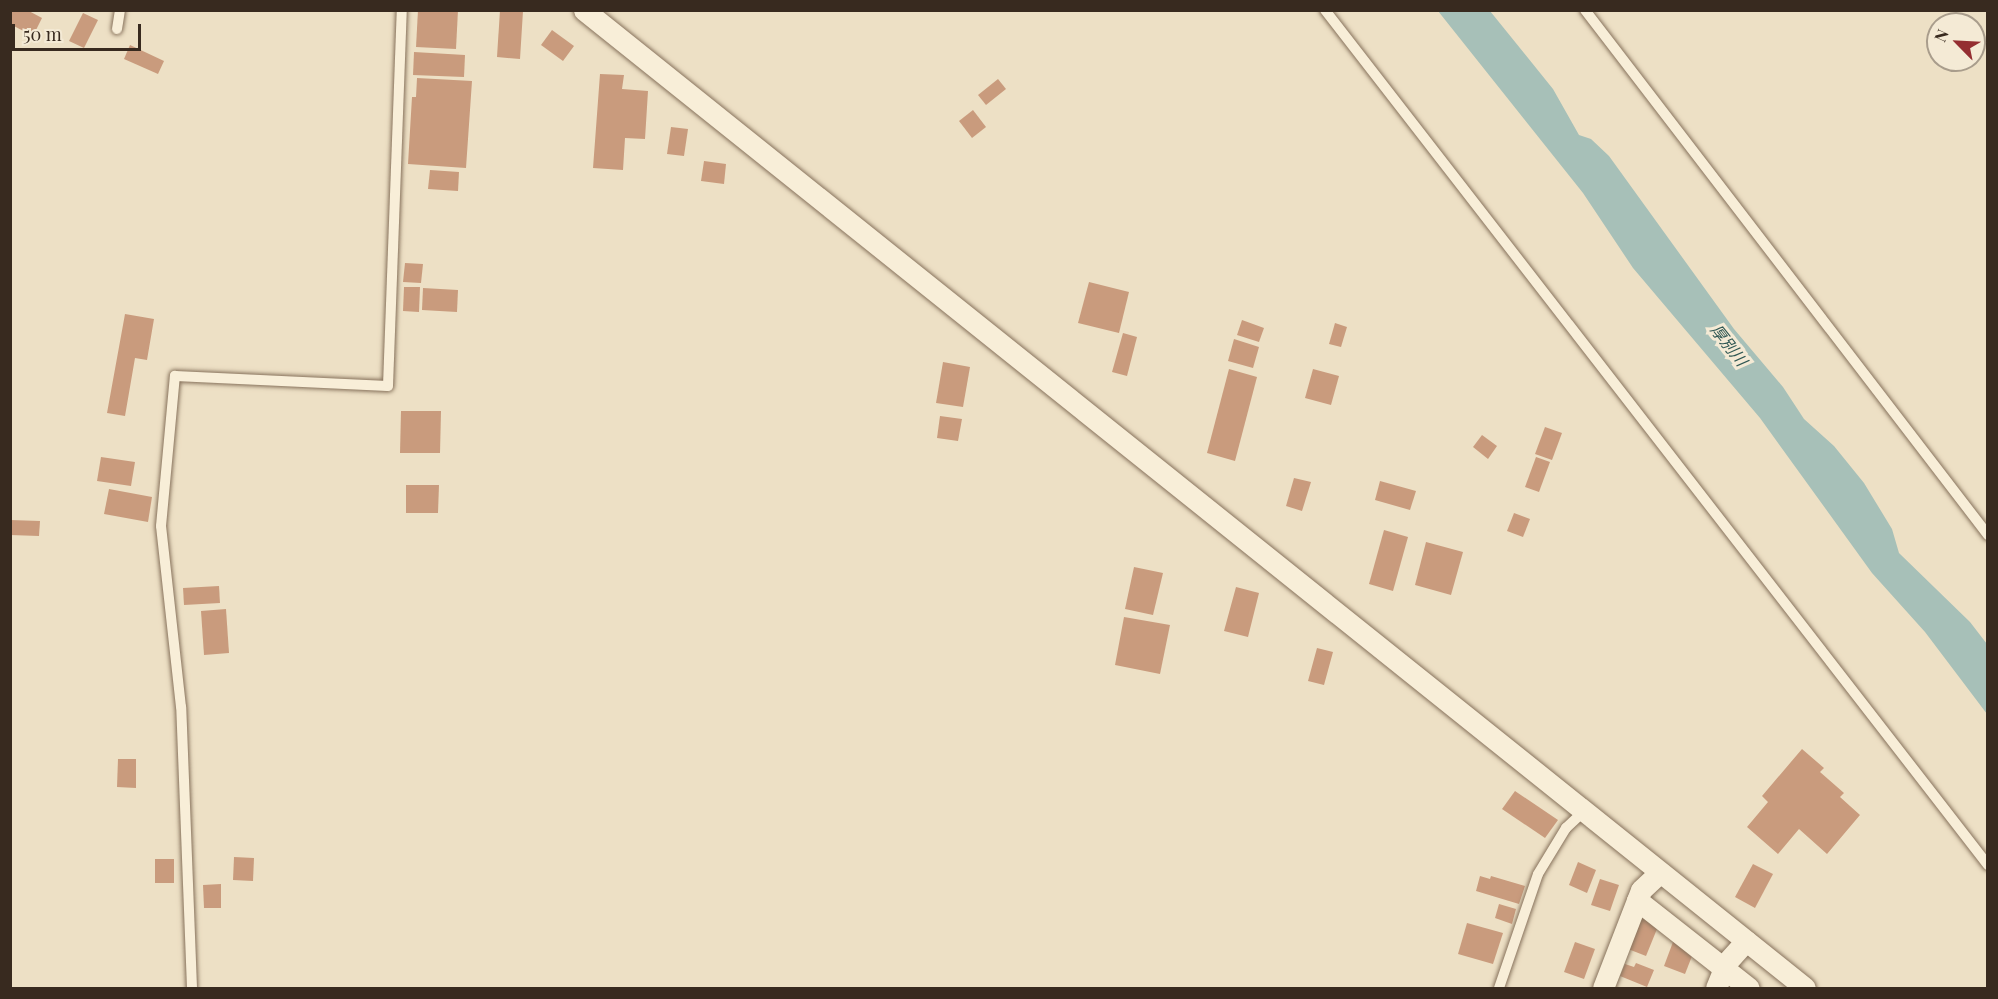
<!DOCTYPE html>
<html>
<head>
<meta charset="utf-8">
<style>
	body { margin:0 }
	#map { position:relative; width:1998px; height:999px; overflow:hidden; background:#ede0c5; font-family:"Playfair Display","Noto Sans JP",serif }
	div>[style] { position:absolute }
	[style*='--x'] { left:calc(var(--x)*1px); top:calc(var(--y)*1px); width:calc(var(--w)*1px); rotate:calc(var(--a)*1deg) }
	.water>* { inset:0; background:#a7c0b8 }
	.building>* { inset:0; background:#c99b7d }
	.roads { filter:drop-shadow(0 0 2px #87725c) drop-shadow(0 0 2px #87725c) }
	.service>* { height:10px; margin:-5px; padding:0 5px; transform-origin:5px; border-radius:5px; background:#f8eed8 }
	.minor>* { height:21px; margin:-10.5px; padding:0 10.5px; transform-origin:10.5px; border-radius:10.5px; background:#f8eed8 }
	span { translate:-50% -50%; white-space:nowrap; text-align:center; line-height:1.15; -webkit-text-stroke:6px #f4ead5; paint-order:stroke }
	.water-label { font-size:16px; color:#2f5753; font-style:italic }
	.frame { position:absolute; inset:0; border:12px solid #382a1f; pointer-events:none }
	.north { position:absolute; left:1926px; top:12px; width:60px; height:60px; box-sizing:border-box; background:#f4ead5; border:2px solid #a99d8c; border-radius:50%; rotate:294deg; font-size:16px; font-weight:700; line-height:24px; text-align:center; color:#382a1f }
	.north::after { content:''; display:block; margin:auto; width:21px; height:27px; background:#942e31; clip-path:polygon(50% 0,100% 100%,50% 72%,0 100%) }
	.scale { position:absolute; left:12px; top:24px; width:129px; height:27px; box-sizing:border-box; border:3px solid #382a1f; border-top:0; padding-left:8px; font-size:18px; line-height:21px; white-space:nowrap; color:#382a1f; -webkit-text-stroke:4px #f4ead5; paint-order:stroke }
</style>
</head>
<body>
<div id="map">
	<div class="water">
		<i style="clip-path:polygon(1438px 11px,1490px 11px,1553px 89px,1579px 135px,1591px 139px,1609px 156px,1734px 329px,1783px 387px,1804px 419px,1834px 446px,1864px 483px,1892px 529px,1899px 553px,1970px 622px,1987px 644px,1987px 714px,1925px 632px,1872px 573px,1760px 418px,1633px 268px,1583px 193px)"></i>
	</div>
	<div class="building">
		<i style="clip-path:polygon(10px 10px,27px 10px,42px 18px,33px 36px,10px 24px)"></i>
		<i style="clip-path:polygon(418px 10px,458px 10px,456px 49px,416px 47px)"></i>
		<i style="clip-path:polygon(500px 10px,523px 11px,520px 59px,497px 57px)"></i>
		<i style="clip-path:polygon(83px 13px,98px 20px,84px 48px,69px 41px)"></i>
		<i style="clip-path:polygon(552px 30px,574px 46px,563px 61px,541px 45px)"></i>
		<i style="clip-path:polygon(130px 45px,164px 61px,158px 74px,124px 59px)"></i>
		<i style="clip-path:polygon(414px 52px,465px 55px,464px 77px,413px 75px)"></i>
		<i style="clip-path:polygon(600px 74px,624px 75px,622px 89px,648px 91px,645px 139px,625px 138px,623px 170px,593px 168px)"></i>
		<i style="clip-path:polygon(417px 78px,472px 81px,466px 168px,408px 164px,412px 97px,416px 97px)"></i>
		<i style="clip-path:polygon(998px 79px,1006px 89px,986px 105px,978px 95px)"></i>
		<i style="clip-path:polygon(973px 110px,986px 127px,972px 138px,959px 121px)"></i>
		<i style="clip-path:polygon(671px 127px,688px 129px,684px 156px,667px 154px)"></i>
		<i style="clip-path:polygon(704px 161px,726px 164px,724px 184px,701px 181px)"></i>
		<i style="clip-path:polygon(430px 170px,459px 172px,458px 191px,428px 189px)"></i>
		<i style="clip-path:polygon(405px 263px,423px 264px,421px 283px,403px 282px)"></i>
		<i style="clip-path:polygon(1089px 282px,1129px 292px,1119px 333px,1078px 323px)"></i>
		<i style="clip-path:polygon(404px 287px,420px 287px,419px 312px,403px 311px)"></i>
		<i style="clip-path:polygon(423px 288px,458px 290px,457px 312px,422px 310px)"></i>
		<i style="clip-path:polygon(125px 314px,154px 319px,147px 360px,135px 358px,125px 416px,107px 413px)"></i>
		<i style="clip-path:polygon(1242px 320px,1264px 328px,1259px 342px,1237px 335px)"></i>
		<i style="clip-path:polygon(1335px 323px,1347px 327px,1341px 347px,1329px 344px)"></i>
		<i style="clip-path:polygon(1123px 333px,1137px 337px,1127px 376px,1112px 372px)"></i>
		<i style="clip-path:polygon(1234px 339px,1259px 347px,1253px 368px,1228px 361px)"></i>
		<i style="clip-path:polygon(943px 362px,970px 367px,963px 407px,936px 403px)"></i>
		<i style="clip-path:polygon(1229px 369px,1257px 377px,1235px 461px,1207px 453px)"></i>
		<i style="clip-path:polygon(1313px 369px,1339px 376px,1331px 405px,1305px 398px)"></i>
		<i style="clip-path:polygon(401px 411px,441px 411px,440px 453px,400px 453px)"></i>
		<i style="clip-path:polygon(940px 416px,962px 419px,958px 441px,937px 438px)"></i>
		<i style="clip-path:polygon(1545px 427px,1562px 433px,1552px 460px,1535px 454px)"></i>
		<i style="clip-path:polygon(1482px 435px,1497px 446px,1488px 459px,1473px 447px)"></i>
		<i style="clip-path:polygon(101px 457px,135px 462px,131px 486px,97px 481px)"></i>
		<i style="clip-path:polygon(1536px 457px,1550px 462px,1539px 492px,1525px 487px)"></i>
		<i style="clip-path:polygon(1294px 478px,1311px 482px,1302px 511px,1286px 506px)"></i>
		<i style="clip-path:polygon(1380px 481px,1416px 491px,1410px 510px,1375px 500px)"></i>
		<i style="clip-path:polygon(406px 485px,439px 485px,438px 513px,406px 513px)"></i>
		<i style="clip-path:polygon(109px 489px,152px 497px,148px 522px,104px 514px)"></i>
		<i style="clip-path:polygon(1514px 513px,1530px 519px,1523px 537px,1507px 531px)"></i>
		<i style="clip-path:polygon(10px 520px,40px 521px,39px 536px,10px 535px)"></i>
		<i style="clip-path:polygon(1384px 530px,1408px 537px,1393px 591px,1369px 584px)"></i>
		<i style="clip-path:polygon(1426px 542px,1463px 552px,1451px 595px,1415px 585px)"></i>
		<i style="clip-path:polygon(1134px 567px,1163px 573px,1153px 615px,1125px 609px)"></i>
		<i style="clip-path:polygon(219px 586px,220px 603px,184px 605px,183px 588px)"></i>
		<i style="clip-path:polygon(1236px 587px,1259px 593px,1248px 637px,1224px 631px)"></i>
		<i style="clip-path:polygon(226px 609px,229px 653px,204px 655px,201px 611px)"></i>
		<i style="clip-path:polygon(1124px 617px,1170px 625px,1160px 674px,1115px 665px)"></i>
		<i style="clip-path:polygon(1317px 648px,1333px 652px,1324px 685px,1308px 681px)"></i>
		<i style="clip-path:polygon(1802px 749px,1824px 768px,1820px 772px,1844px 793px,1840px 797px,1860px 815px,1827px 854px,1799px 829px,1778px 854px,1747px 827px,1768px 802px,1762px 796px)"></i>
		<i style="clip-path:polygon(118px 759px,136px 759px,136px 788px,117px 787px)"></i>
		<i style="clip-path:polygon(1515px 791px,1558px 820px,1545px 838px,1502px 809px)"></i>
		<i style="clip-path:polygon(234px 857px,254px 858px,253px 881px,233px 880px)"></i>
		<i style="clip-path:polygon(155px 859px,174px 859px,174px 883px,155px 883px)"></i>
		<i style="clip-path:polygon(1578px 862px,1596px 870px,1587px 893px,1569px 885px)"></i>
		<i style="clip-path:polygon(1753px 864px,1773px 874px,1755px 908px,1735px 897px)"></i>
		<i style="clip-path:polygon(1480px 876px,1490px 879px,1491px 876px,1525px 886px,1519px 904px,1476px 891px)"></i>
		<i style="clip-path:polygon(1600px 879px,1619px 885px,1610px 911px,1591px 905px)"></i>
		<i style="clip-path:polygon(221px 884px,221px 908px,204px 908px,203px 885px)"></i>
		<i style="clip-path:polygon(1499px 904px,1516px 909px,1512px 924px,1495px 918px)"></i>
		<i style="clip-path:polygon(1641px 916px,1659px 924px,1646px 956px,1628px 949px)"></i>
		<i style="clip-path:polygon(1467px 923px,1503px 933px,1493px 964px,1458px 954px)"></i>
		<i style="clip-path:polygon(1575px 942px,1595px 949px,1584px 979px,1564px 972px)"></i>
		<i style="clip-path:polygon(1673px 942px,1694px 951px,1685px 974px,1664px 966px)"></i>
		<i style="clip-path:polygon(1636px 963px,1654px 970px,1647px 987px,1620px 976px,1625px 964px,1634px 967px)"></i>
	</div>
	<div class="roads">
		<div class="service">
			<i style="--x:1325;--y:10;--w:1082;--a:52.21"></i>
			<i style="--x:1585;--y:10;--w:662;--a:52.49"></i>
			<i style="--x:117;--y:29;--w:19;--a:-81"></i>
			<i style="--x:192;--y:988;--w:281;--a:-92.2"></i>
			<i style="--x:181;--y:707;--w:182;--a:-96.3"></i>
			<i style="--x:161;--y:526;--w:151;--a:-84.7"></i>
			<i style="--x:175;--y:376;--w:213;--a:2.7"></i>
			<i style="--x:388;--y:386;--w:376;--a:-87.9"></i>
			<i style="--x:1499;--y:988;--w:120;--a:-71.1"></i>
			<i style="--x:1538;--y:874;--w:54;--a:-58.7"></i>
			<i style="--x:1566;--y:828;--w:25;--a:-43"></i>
		</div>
		<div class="minor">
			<i style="--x:584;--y:10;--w:1564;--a:38.69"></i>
			<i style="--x:1637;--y:900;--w:142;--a:38.2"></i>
			<i style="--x:1603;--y:988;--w:105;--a:-68.8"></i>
			<i style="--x:1641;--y:890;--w:26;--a:-43"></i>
			<i style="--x:1716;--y:988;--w:27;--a:-68"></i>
			<i style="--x:1726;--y:963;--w:30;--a:-48"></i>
		</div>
	</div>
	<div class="water-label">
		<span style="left:1729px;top:345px;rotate:52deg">厚別川</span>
	</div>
	<div class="frame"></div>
	<div class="north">N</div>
	<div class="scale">50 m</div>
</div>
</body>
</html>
